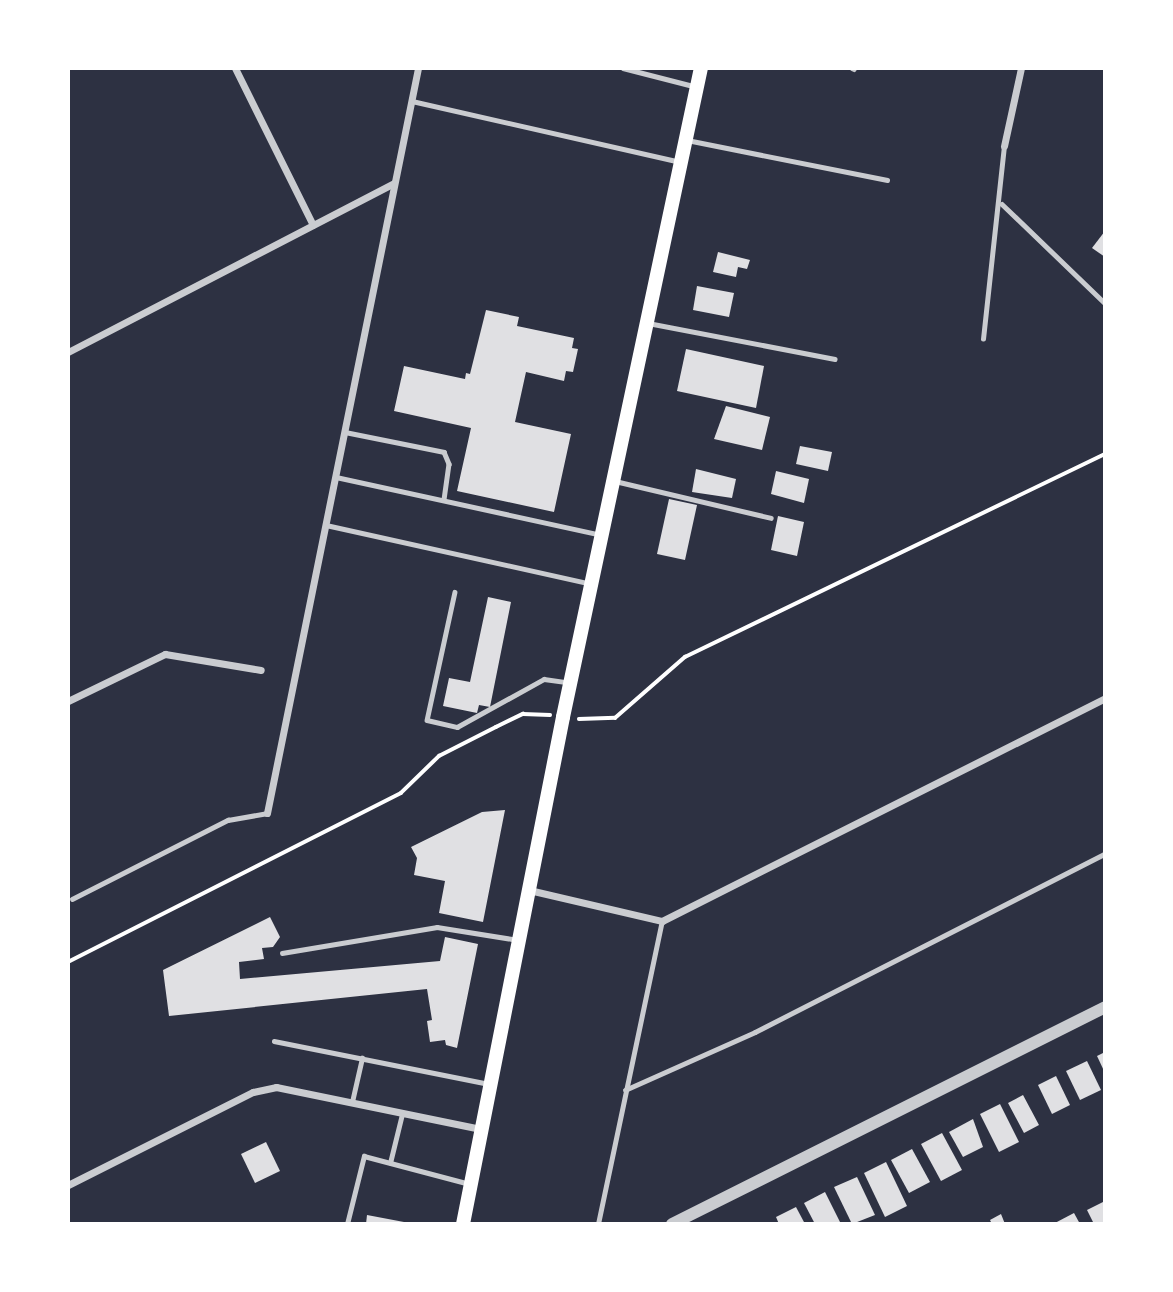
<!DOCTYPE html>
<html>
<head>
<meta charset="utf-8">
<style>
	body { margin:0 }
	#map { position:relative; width:1173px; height:1292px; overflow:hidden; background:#2d3142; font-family:Manrope,sans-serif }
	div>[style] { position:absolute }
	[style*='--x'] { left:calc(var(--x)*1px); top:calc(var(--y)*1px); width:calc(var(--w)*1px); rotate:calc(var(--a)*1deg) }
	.building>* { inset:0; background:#e0e0e3 }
	.path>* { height:3.5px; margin:-1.75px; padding:0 1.75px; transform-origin:1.75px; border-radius:1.75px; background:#fff }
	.service>* { height:4.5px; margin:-2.25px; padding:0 2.25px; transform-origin:2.25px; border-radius:2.25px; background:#caccd0 }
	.minor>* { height:7px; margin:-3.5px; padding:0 3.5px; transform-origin:3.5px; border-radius:3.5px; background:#caccd0 }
	.tertiary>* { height:12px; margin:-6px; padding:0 6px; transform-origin:6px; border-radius:6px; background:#caccd0 }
	.secondary>* { height:14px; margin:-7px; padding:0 7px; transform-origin:7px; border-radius:7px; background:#fff }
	span { translate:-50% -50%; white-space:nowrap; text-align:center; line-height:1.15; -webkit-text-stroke:5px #fff; paint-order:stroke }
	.frame { position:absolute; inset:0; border:70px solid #fff; pointer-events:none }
</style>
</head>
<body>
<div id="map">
	<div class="building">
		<i style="clip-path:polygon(1105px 231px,1105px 257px,1092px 248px)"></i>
		<i style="clip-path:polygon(718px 252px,750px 260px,747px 269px,738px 267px,736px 277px,713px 272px)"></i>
		<i style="clip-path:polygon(697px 286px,734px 293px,729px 317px,693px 310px)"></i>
		<i style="clip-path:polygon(486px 310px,519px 317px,517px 326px,574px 338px,572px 348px,578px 349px,573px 372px,566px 371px,564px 381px,526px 372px,515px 422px,571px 434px,554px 512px,457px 491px,471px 428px,394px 411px,404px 366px,465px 379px,466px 373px,470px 374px)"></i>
		<i style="clip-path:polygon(686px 349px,764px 366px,756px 408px,677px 391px)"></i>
		<i style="clip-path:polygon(726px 406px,770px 417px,762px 450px,714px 439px)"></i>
		<i style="clip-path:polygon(800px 446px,832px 452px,828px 471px,796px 464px)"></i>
		<i style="clip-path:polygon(696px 469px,736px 479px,732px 498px,692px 492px)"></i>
		<i style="clip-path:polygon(776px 471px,809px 479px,804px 503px,771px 494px)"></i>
		<i style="clip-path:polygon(669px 499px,697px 505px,685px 560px,657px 554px)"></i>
		<i style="clip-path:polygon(778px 516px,804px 522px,797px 556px,771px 550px)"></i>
		<i style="clip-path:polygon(488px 597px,511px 602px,490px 707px,479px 705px,477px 713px,443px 706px,449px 678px,470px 682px)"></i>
		<i style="clip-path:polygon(505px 810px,483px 922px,439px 913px,445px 881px,414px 875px,417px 858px,411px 847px,482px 812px)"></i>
		<i style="clip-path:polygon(270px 917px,280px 937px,273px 947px,262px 948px,264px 959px,239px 962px,240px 979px,440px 961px,445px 937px,478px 944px,457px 1048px,446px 1045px,445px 1040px,430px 1042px,427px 1021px,432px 1020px,427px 989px,169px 1016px,163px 970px)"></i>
		<i style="clip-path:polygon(1105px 1052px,1105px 1073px,1097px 1056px)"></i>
		<i style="clip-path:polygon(1087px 1061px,1101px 1090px,1080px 1100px,1066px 1071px)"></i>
		<i style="clip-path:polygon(1056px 1076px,1070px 1105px,1052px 1114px,1038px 1085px)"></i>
		<i style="clip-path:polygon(1023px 1095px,1039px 1125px,1024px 1133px,1008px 1103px)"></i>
		<i style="clip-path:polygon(1000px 1104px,1019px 1142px,999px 1152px,980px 1114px)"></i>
		<i style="clip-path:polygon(973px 1119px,983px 1147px,963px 1157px,949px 1132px)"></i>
		<i style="clip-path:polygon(942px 1133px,962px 1170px,941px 1181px,921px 1144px)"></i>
		<i style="clip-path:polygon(266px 1142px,280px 1171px,255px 1183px,241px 1154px)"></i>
		<i style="clip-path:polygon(912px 1149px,930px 1182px,909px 1193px,891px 1160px)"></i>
		<i style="clip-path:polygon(886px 1162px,907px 1206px,885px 1217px,864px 1173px)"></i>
		<i style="clip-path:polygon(857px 1177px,875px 1215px,852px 1224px,834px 1187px)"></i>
		<i style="clip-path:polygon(825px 1192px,841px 1224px,815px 1224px,804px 1203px)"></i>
		<i style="clip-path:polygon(1105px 1201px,1105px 1224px,1094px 1224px,1087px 1210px)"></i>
		<i style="clip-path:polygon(796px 1207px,805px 1224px,779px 1224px,776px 1217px)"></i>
		<i style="clip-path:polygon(1074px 1213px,1080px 1224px,1053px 1224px)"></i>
		<i style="clip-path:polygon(1001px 1214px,1005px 1224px,992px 1224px,990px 1220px)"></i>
		<i style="clip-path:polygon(367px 1215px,404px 1222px,404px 1224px,366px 1224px)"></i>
	</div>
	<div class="path">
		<i style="--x:579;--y:719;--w:36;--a:-2"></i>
		<i style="--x:615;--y:718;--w:93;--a:-41.1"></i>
		<i style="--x:685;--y:657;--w:466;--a:-25.8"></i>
		<i style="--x:68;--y:962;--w:373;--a:-26.9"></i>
		<i style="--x:401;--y:793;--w:53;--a:-44.2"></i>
		<i style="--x:439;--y:756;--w:64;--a:-27"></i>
		<i style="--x:496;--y:727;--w:30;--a:-26"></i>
		<i style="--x:523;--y:714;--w:27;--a:2"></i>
	</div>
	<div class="service">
		<i style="--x:623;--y:68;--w:72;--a:14.4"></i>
		<i style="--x:852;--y:68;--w:2;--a:27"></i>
		<i style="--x:412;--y:101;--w:275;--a:12.8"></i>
		<i style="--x:687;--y:140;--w:204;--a:11.3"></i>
		<i style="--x:1002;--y:204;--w:143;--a:43.9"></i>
		<i style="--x:648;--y:323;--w:190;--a:10.9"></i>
		<i style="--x:983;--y:339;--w:194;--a:-83.8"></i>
		<i style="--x:345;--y:432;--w:101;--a:11.4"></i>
		<i style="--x:444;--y:452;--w:13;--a:67"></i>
		<i style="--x:449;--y:464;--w:36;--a:98"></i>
		<i style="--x:336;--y:477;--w:271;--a:12.3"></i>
		<i style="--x:615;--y:481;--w:160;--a:13.3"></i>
		<i style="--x:326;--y:525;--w:268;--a:12.5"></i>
		<i style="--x:455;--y:592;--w:131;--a:102.3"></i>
		<i style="--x:427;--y:720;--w:31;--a:13"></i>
		<i style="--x:457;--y:727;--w:99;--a:-28.9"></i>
		<i style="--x:544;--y:679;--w:22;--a:8"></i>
		<i style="--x:72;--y:899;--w:175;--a:-26.9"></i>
		<i style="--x:228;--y:820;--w:40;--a:-10"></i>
		<i style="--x:282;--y:953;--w:157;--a:-9.5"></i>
		<i style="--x:437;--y:927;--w:82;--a:9.1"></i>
		<i style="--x:274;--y:1041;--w:219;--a:11.3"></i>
		<i style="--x:625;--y:1090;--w:142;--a:-24"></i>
		<i style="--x:755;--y:1032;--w:393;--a:-27"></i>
		<i style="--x:352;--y:1102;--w:45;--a:-77.2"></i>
		<i style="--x:390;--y:1163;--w:50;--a:-76.2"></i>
		<i style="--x:347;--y:1224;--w:70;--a:-76"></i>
		<i style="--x:364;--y:1156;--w:110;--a:14.8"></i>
		<i style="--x:598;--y:1224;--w:310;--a:-78.1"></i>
	</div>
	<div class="minor">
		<i style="--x:235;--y:68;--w:175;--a:63.6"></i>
		<i style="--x:1004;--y:146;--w:80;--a:-77.7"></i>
		<i style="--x:68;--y:352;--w:367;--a:-27.4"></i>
		<i style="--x:68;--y:701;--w:108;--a:-25.9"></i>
		<i style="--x:165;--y:654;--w:97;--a:9.5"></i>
		<i style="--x:267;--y:813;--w:760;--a:-78.54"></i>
		<i style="--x:529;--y:890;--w:137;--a:13.1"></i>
		<i style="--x:662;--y:921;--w:496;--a:-26.7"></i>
		<i style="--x:68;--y:1185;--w:207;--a:-26.7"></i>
		<i style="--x:253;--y:1092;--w:24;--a:-12"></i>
		<i style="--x:276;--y:1087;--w:209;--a:11.6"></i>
	</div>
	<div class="tertiary">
		<i style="--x:672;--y:1224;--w:484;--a:-26.6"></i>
	</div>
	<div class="secondary">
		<i style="--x:463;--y:1224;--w:517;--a:-78.84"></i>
		<i style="--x:563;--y:717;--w:664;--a:-78"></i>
	</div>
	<div class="frame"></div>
</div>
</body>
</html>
